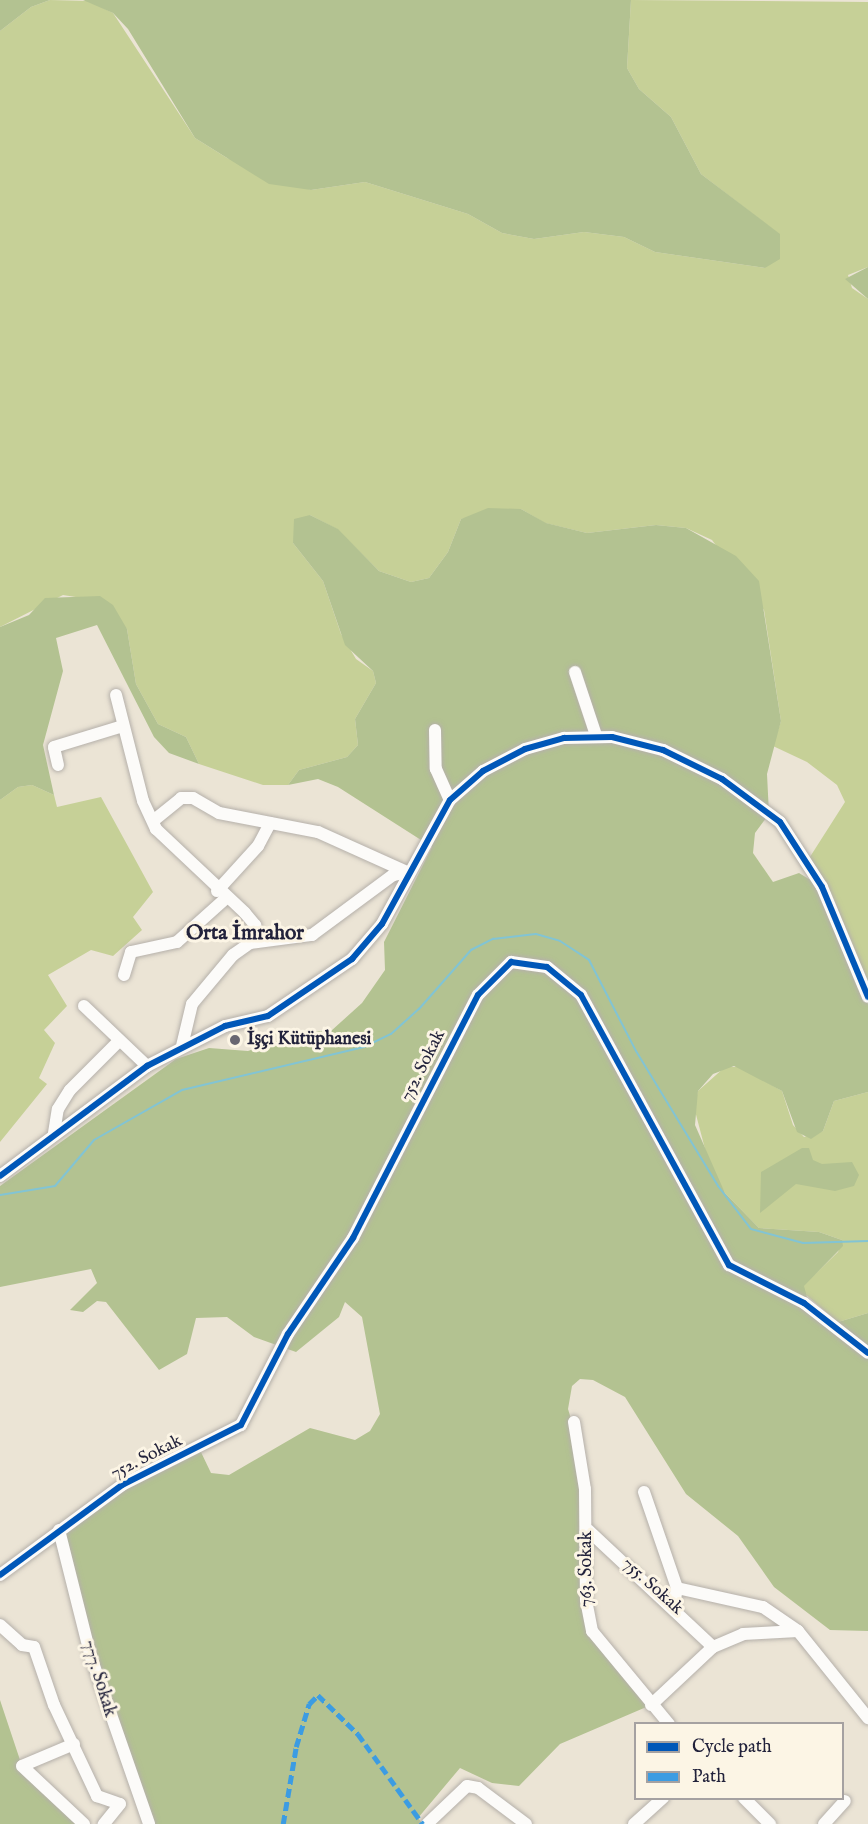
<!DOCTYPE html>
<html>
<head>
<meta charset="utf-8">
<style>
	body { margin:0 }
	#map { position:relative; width:868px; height:1824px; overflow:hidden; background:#ebe4d5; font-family:"IM FELL English",serif }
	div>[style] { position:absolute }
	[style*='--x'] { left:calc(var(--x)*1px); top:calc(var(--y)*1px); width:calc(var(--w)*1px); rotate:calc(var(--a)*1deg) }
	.green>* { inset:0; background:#c6d097 }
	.forest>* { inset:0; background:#b3c291 }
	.stream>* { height:2px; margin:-1px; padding:0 1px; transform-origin:1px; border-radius:1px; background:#82c4d4 }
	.roads { filter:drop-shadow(0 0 2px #b5b0aa) drop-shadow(0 0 2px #b5b0aa) }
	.minor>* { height:12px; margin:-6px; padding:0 6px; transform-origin:6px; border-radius:6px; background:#fcfbf9 }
	.quiet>* { height:4.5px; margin-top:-2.25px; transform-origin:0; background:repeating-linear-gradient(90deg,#3c9ce2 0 9px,transparent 0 13.5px) }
	.cycleway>* { height:6px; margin:-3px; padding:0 3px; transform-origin:3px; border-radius:3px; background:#0057b8 }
	.dots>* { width:16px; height:16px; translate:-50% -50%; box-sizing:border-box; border:3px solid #fcf5e5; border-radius:50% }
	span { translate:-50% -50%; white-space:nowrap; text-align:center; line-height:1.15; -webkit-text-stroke:6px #fcf5e5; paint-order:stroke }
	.poi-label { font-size:18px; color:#22223b; font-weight:700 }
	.left { translate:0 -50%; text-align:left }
	.street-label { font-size:18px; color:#22223b }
	.quarter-label { font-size:21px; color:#22223b; font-weight:700 }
	.legend { position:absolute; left:634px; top:1722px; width:210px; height:78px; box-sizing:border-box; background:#fcf5e5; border:2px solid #a5a1a1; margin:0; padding:8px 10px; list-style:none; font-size:18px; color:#22223b }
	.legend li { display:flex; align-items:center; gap:12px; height:30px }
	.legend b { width:30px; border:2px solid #a5a1a1 }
</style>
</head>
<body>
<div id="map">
	<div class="green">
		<i style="clip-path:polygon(50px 0,89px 1px,113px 13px,195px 138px,227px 158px,311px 190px,365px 182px,468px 214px,502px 233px,534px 239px,584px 232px,624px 237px,655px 252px,765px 268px,779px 234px,701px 174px,671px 117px,639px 89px,627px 68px,631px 0,868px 2px,868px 267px,848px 275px,852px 288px,868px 299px,868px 997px,808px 860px,845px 802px,837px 785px,807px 762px,773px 746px,781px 721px,764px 610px,712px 540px,686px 528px,656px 525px,587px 533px,545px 523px,521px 509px,461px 519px,448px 552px,429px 578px,411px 582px,379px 571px,337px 529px,310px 515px,293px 543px,323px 581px,341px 634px,356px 659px,373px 671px,376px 683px,355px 719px,358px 745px,347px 757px,299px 770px,288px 785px,263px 785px,199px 764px,186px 737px,158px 724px,136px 684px,127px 629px,82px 598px,63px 595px,0 627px,0 31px,31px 7px)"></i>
		<i style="clip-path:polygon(32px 785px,54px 795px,57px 807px,101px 797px,153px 892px,133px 917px,142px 930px,113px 956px,91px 950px,48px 975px,67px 1006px,44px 1030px,55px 1043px,39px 1078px,47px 1084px,0 1142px,0 800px,18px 787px)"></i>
		<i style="clip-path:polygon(725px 1067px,740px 1067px,782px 1091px,793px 1125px,804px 1137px,823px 1131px,834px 1101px,868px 1092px,868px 1313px,838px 1322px,805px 1294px,803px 1286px,838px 1252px,842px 1240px,819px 1232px,759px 1228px,725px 1193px,709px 1164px,694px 1107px,698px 1091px)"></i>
	</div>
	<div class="forest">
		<i style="clip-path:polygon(0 0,50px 0,31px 7px,0 31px)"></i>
		<i style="clip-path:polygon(83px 0,631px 0,627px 68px,639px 89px,671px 117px,701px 174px,780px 234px,780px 259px,765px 268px,655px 252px,624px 237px,584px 232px,534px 239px,502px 233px,468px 214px,365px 182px,311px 190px,269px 184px,195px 138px,128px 29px,113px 13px)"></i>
		<i style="clip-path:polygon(868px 267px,868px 299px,845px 279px)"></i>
		<i style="clip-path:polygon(488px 508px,521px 509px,546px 523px,587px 533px,656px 525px,686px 528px,736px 556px,759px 581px,781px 721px,767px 774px,769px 814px,755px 833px,753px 853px,773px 882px,799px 873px,822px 887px,868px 997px,868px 1092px,834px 1101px,823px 1131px,811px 1139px,797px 1132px,782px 1091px,734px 1066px,713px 1074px,698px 1091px,695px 1125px,725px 1193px,759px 1228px,819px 1232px,842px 1240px,843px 1246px,804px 1286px,808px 1301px,838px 1322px,868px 1313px,868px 1631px,830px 1630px,774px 1587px,738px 1536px,686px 1494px,625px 1397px,593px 1380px,580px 1379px,572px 1386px,568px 1409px,579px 1445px,587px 1617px,651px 1705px,560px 1744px,519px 1786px,492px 1783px,460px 1768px,418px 1818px,423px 1824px,149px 1824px,136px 1796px,61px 1530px,75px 1517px,199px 1448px,211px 1473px,229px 1475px,310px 1428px,355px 1440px,370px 1431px,380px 1414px,362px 1317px,345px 1302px,339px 1317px,296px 1352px,254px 1337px,227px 1317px,196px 1318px,187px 1354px,159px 1370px,106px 1302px,97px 1301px,83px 1312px,70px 1310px,97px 1283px,91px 1269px,0 1287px,0 1186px,176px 1059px,209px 1048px,248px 1051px,302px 1032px,331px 1031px,362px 1003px,385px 970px,384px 942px,432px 847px,338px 787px,318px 779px,288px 785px,299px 770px,347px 757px,358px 745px,355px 719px,376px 683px,373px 671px,345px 645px,323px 581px,293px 543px,294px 519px,310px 515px,338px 529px,379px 571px,411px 582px,429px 578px,448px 552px,461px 519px)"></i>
		<i style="clip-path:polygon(100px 596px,113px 605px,127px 629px,136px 684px,158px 724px,186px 737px,199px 764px,169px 753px,154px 737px,97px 625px,56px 638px,63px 671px,43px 745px,54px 795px,32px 785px,18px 787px,0 800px,0 627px,29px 615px,45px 598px)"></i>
		<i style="clip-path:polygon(802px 1148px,809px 1148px,813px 1160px,822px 1164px,852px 1162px,859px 1175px,854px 1186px,835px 1191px,796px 1184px,760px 1213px,761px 1172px)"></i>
		<i style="clip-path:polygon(0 1700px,22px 1766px,84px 1824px,0 1824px)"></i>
	</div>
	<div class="stream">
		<i style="--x:0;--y:1195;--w:56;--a:-9.3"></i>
		<i style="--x:55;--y:1186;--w:60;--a:-49.7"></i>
		<i style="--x:94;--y:1140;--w:101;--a:-29.6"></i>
		<i style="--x:182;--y:1090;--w:187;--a:-13.3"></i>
		<i style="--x:364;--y:1047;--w:30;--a:-26"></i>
		<i style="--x:391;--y:1034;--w:38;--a:-42"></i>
		<i style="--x:419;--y:1009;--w:79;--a:-48.6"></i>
		<i style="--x:471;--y:950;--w:25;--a:-27"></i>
		<i style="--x:493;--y:939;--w:43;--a:-6.6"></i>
		<i style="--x:536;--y:934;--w:25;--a:16"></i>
		<i style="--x:560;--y:941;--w:35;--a:33"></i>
		<i style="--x:589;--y:960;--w:102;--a:62.7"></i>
		<i style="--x:636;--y:1051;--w:158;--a:58.7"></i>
		<i style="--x:718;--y:1186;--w:54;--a:52.5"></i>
		<i style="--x:751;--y:1229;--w:54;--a:15.1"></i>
		<i style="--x:803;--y:1243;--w:65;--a:-1.8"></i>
	</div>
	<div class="roads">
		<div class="minor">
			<i style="--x:575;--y:672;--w:66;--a:71.6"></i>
			<i style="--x:116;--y:695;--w:109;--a:75.7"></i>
			<i style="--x:143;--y:801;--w:31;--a:65"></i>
			<i style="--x:156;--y:829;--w:122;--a:43.3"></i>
			<i style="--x:245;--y:913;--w:16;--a:50"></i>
			<i style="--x:255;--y:925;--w:17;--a:87"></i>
			<i style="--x:435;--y:730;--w:39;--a:89"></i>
			<i style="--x:436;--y:769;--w:34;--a:66"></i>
			<i style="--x:58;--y:765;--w:18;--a:-103"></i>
			<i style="--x:54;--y:747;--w:72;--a:-16.9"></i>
			<i style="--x:153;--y:821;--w:36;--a:-39"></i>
			<i style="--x:181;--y:798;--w:12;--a:0"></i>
			<i style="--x:193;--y:798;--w:30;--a:30"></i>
			<i style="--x:219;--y:813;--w:101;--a:10.9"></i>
			<i style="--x:318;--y:832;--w:98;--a:24.2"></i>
			<i style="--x:217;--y:891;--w:61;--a:-47.7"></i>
			<i style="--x:258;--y:846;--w:26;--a:-62"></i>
			<i style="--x:124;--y:975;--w:24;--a:-73"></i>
			<i style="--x:131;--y:952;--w:47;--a:-12.3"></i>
			<i style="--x:177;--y:942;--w:66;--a:-41.9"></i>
			<i style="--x:84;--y:1006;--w:87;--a:43.6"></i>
			<i style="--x:182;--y:1046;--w:43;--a:-76.6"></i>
			<i style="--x:192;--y:1004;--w:64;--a:-50.1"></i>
			<i style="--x:233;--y:955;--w:21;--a:-35"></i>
			<i style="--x:250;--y:943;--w:63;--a:-7.4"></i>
			<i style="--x:312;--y:935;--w:101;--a:-36.5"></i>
			<i style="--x:393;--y:875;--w:15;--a:-11"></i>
			<i style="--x:54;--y:1133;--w:24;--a:-81"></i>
			<i style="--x:58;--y:1109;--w:22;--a:-58"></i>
			<i style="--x:70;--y:1090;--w:66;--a:-45"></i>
			<i style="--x:0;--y:1176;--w:184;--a:-36.8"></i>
			<i style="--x:147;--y:1066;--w:88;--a:-27.1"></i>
			<i style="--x:225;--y:1026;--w:44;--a:-13.1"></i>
			<i style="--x:268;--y:1016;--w:102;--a:-34.2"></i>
			<i style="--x:352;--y:959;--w:46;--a:-49.4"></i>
			<i style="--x:382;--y:924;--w:141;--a:-61.3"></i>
			<i style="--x:450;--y:800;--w:44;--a:-41.3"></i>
			<i style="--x:483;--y:771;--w:47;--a:-27.6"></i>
			<i style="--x:525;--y:749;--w:41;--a:-15.8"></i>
			<i style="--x:564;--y:738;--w:48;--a:-1.2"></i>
			<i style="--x:612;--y:737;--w:53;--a:14.3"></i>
			<i style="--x:663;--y:750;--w:66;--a:26.2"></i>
			<i style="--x:722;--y:779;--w:72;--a:36.6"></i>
			<i style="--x:780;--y:822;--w:77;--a:57.1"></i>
			<i style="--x:822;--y:887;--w:119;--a:67.3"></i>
			<i style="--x:574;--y:1422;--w:68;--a:80.7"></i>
			<i style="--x:585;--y:1489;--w:111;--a:89.5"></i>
			<i style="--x:586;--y:1600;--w:32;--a:79"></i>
			<i style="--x:592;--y:1631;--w:121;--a:50.4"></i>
			<i style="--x:644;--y:1492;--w:102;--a:71"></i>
			<i style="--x:59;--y:1530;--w:131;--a:75.9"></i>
			<i style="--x:91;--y:1657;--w:177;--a:70.8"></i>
			<i style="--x:588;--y:1530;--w:171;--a:43.1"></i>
			<i style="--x:0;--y:1575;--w:152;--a:-36.4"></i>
			<i style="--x:122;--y:1485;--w:133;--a:-26.8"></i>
			<i style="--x:241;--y:1425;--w:102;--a:-62.7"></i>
			<i style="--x:288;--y:1334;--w:116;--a:-55.9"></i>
			<i style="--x:353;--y:1238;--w:273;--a:-62.8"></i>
			<i style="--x:478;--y:995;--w:47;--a:-45"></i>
			<i style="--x:511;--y:962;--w:36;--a:8"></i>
			<i style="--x:547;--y:967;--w:44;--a:39.5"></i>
			<i style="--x:581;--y:995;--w:308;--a:61.3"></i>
			<i style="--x:729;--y:1265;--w:84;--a:26.9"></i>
			<i style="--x:804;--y:1303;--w:81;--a:38"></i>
			<i style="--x:674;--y:1606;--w:18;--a:-81"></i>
			<i style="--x:677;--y:1588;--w:88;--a:12.5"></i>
			<i style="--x:763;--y:1607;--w:42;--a:34.4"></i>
			<i style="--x:798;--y:1631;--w:112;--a:51.2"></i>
			<i style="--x:0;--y:1625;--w:30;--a:42"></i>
			<i style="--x:22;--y:1645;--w:12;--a:9"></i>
			<i style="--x:34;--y:1647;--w:61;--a:71"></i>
			<i style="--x:54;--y:1705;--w:101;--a:64.7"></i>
			<i style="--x:97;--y:1796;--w:24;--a:19"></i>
			<i style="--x:120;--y:1804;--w:26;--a:129"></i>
			<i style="--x:651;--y:1705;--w:85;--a:-43.1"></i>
			<i style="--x:713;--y:1647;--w:33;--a:-23"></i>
			<i style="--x:743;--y:1634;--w:55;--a:-3.1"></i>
			<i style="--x:74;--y:1744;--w:56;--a:157.1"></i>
			<i style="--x:22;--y:1766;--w:85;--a:43.1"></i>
			<i style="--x:744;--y:1798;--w:37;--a:45"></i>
			<i style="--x:427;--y:1824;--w:55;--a:-43.5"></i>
			<i style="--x:467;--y:1786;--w:11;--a:10"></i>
			<i style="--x:478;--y:1788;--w:60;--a:36.9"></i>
			<i style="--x:634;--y:1824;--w:39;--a:-42"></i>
			<i style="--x:824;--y:1824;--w:31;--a:-48"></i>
		</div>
	</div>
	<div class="quiet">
		<i style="--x:283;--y:1824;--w:78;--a:-80.4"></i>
		<i style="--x:296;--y:1747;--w:45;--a:-73.2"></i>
		<i style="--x:309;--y:1704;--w:13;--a:-45"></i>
		<i style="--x:318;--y:1695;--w:56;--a:44.3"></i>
		<i style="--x:358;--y:1734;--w:111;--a:54.2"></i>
	</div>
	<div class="cycleway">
		<i style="--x:0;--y:1176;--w:184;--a:-36.8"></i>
		<i style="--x:147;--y:1066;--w:88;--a:-27.1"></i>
		<i style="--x:225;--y:1026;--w:44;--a:-13.1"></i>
		<i style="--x:268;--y:1016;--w:102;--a:-34.2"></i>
		<i style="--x:352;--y:959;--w:46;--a:-49.4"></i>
		<i style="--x:382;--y:924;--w:141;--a:-61.3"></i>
		<i style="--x:450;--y:800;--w:44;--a:-41.3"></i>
		<i style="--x:483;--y:771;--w:47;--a:-27.6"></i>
		<i style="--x:525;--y:749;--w:41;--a:-15.8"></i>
		<i style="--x:564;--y:738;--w:48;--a:-1.2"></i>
		<i style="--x:612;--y:737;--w:53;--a:14.3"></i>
		<i style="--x:663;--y:750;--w:66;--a:26.2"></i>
		<i style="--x:722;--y:779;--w:72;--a:36.6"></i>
		<i style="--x:780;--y:822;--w:77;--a:57.1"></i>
		<i style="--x:822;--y:887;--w:119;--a:67.3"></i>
		<i style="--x:0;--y:1575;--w:152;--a:-36.4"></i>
		<i style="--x:122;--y:1485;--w:133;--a:-26.8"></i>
		<i style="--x:241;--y:1425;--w:102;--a:-62.7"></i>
		<i style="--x:288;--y:1334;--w:116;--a:-55.9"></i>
		<i style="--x:353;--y:1238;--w:273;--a:-62.8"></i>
		<i style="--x:478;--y:995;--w:47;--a:-45"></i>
		<i style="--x:511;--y:962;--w:36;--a:8"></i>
		<i style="--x:547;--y:967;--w:44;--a:39.5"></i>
		<i style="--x:581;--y:995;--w:308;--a:61.3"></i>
		<i style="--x:729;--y:1265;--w:84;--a:26.9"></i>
		<i style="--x:804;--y:1303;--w:81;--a:38"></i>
	</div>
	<div class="dots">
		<i style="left:235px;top:1040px;background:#686671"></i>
	</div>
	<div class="poi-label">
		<span class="left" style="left:247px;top:1040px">İşçi Kütüphanesi</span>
	</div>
	<div class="street-label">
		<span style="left:424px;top:1066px;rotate:-63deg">752. Sokak</span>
		<span style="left:147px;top:1458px;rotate:-27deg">752. Sokak</span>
		<span style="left:587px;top:1569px;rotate:-90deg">763. Sokak</span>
		<span style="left:652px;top:1587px;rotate:42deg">755. Sokak</span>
		<span style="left:98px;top:1679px;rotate:73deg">777. Sokak</span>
	</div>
	<div class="quarter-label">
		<span style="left:245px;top:934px">Orta İmrahor</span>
	</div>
	<ul class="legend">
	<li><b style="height:8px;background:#0057b8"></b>Cycle path</li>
	<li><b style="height:8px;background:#3c9ce2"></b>Path</li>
	</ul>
</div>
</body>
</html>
